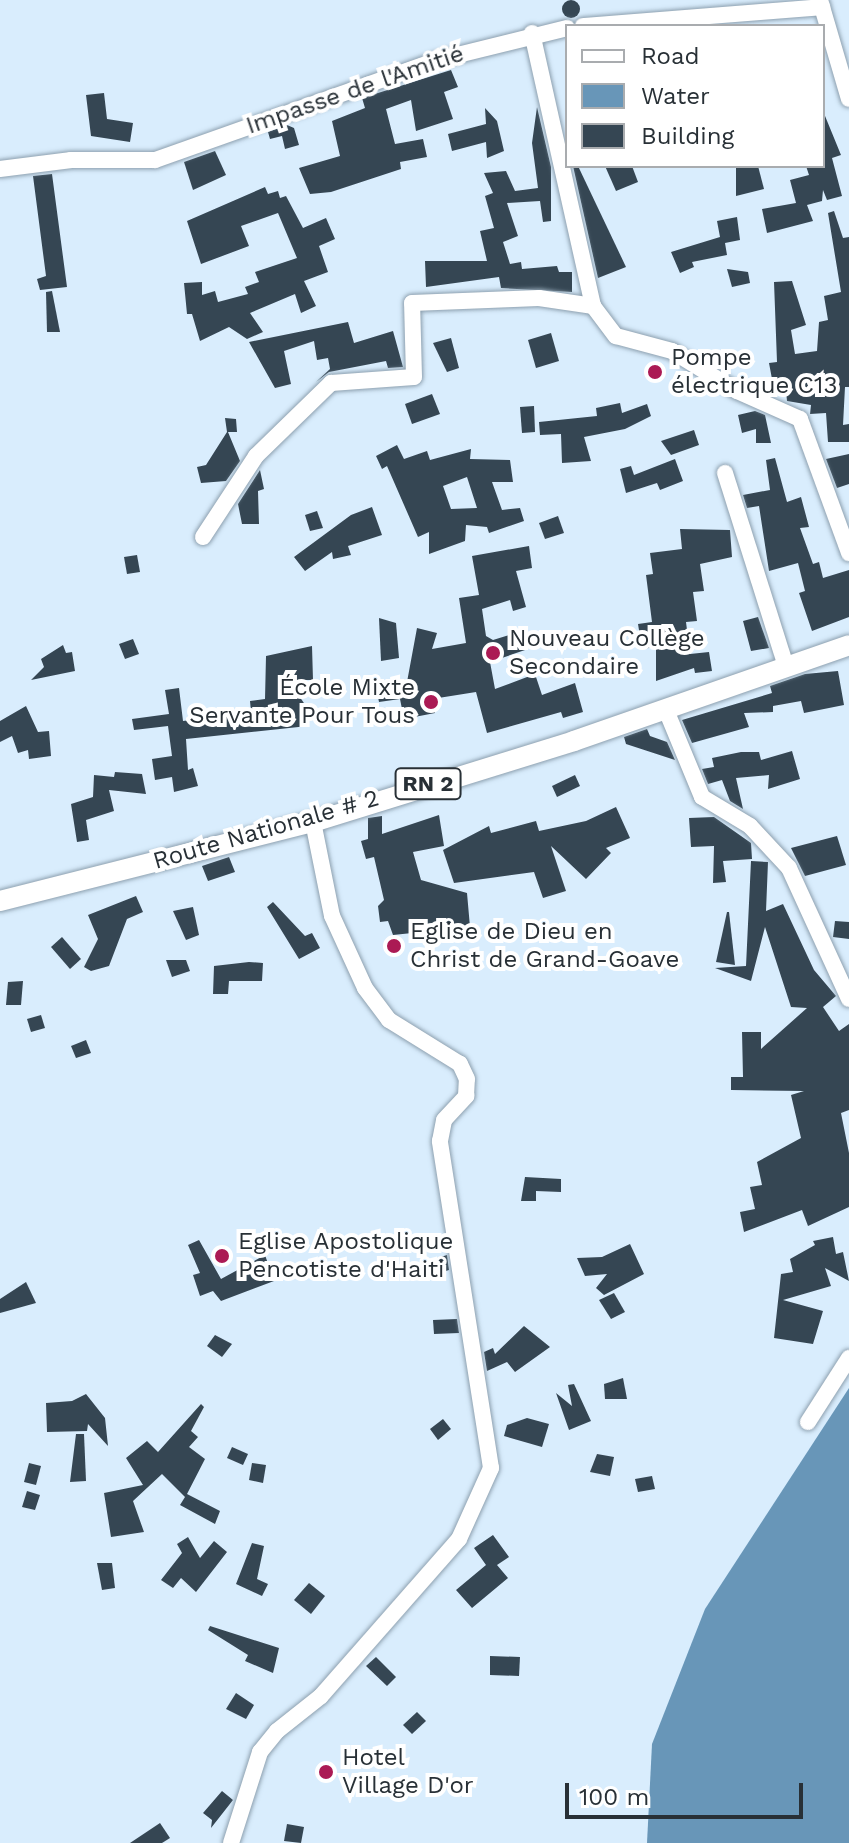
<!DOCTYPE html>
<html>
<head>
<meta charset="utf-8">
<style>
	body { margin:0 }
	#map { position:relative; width:849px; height:1843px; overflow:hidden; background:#d9edfd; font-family:"Work Sans",sans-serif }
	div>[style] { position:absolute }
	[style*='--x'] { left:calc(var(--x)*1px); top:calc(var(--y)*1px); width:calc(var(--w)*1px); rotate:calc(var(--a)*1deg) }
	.water>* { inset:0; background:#6896b8 }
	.building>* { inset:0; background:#354653 }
	.round { border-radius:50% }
	.roads { filter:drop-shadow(0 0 2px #8da0af) drop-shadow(0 0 2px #8da0af) }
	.minor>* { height:16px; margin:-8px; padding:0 8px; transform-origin:8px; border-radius:8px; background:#fff }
	.major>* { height:20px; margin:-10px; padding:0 10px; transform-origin:10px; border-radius:10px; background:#fff }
	.dots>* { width:22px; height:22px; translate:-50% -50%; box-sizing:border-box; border:4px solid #fff; border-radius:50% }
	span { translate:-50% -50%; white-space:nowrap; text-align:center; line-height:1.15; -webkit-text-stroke:8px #fff; paint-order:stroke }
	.shield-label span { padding:2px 6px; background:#fff; border:2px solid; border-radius:6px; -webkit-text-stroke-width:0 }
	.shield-label { font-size:22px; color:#283036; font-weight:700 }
	.street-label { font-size:24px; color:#283036 }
	.poi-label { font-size:24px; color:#283036 }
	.left { translate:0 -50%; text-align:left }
	.right { translate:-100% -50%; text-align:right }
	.legend { position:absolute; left:565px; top:24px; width:260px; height:144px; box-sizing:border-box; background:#fff; border:2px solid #a9acaf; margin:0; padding:10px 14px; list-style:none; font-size:24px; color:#283036 }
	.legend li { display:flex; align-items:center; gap:16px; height:40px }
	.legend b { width:40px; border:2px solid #a9acaf }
	.scale { position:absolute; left:565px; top:1783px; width:238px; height:36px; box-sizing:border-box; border:4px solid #283036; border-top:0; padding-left:10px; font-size:24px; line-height:28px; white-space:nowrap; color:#283036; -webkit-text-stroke:6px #fff; paint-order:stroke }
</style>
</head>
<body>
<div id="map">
	<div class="water">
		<i style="clip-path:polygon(849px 1388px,849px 1843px,647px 1843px,652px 1744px,705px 1609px)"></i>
	</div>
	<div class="building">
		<i class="round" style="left:562px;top:0;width:18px;height:18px"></i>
		<i style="clip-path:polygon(451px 70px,458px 87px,444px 92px,453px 119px,416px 131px,411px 100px,386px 109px,395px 144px,423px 139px,427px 157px,400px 162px,401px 169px,331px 192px,310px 194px,299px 168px,340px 156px,332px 121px,365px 108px,362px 98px)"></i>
		<i style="clip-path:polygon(104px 93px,107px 119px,133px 123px,130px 142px,91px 136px,86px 95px)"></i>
		<i style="clip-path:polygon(537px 107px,551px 167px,551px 221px,543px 222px,540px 201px,507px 203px,518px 236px,503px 242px,510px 264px,521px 262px,522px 269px,557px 266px,559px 272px,572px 272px,572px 292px,501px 288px,499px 277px,426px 287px,425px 261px,487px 261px,480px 231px,494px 228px,485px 196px,493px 193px,484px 173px,506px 171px,515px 191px,538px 188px,532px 143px)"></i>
		<i style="clip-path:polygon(485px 108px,497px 121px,504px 151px,487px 158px,486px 142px,452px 151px,448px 134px,486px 124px)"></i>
		<i style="clip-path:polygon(823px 111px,841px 155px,832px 158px,842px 196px,827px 200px,823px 190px,822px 201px,807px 205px,813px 221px,767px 233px,762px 209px,796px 203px,790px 180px,809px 175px,806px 166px,823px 166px)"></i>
		<i style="clip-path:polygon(287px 125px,294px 128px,299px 145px,285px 149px,282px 136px,270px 139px,268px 132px)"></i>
		<i style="clip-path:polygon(215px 151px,226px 175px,193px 190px,184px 162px)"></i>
		<i style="clip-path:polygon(573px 166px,578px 166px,626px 267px,598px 278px)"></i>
		<i style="clip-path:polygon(605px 166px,632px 166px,638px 182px,616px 191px)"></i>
		<i style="clip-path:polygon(736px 166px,758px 166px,764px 189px,736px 196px)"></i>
		<i style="clip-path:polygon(52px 174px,67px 287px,40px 290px,37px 279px,46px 276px,33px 176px)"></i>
		<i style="clip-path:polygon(265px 187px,268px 194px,278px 191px,280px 198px,286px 196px,303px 228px,326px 218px,335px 239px,319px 246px,328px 272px,304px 281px,316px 306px,301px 313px,295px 294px,250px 313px,263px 332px,247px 339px,229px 327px,200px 341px,192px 314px,187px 314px,184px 283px,202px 282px,202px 295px,215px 291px,218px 302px,248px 294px,245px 287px,259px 282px,255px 272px,297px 258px,278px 213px,241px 226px,249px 246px,201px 264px,187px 221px)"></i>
		<i style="clip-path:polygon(834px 211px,843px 238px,849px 237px,849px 387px,845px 387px,843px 425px,849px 424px,849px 442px,828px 442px,826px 413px,810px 414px,811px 405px,787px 401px,786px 391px,775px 395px,769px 363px,777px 362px,774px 282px,792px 281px,806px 325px,791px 330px,795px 354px,817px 351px,819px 322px,828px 320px,824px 296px,841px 292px,828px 213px)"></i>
		<i style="clip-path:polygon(737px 217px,740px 240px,725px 243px,727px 255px,692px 262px,694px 267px,680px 273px,671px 252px,720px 237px,717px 221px)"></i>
		<i style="clip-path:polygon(727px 269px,748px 272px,750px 283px,732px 287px)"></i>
		<i style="clip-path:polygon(52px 291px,60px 332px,47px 332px,46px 292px)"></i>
		<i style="clip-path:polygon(348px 322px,354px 343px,393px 331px,403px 367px,388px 368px,386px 361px,329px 372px,316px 382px,330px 369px,328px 358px,317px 360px,314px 341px,284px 351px,291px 384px,275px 388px,249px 342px)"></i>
		<i style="clip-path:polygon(551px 333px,559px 361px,536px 368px,528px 340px)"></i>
		<i style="clip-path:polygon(451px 338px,459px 368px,447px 372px,433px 343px)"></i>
		<i style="clip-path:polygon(432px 394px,440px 414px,412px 424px,405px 404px)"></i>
		<i style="clip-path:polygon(620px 403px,622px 413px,647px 404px,651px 416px,625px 429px,584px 437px,591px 461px,562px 463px,561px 434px,540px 435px,539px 422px,597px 416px,596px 408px)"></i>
		<i style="clip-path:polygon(534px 406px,535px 432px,522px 433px,520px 407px)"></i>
		<i style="clip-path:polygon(755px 411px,765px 415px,771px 443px,756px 443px,756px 429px,742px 433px,738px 415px)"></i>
		<i style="clip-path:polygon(225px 418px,236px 419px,237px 432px,228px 432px,240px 461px,226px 481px,201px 483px,197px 467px,206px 465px,227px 432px)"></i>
		<i style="clip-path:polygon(694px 430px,699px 445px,671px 455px,661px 441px)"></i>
		<i style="clip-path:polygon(evenodd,397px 445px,404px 459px,427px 451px,430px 460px,471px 449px,470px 459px,510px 460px,513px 482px,492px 482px,502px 510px,520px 508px,524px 521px,489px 533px,487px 527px,466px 525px,465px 541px,429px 554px,429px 532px,418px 537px,387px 466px,382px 469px,376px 456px,397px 445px,467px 477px,477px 508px,451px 509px,443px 486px,467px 477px)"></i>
		<i style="clip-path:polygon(849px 454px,849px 484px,837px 488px,826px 459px)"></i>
		<i style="clip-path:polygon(775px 458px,787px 502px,801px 497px,809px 527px,800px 528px,813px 564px,819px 562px,823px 578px,849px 570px,849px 617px,812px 631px,799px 593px,805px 591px,798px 563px,769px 571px,759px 506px,747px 508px,743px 495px,770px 490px,766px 460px)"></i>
		<i style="clip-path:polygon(675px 459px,683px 481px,660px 490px,657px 483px,626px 493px,620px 469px,631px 466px,634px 475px)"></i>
		<i style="clip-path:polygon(260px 470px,264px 489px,258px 491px,259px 524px,242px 524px,238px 504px)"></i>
		<i style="clip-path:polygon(372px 507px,382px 535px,348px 546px,351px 555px,333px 559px,332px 552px,305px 571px,294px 557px,351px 515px)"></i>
		<i style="clip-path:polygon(317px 511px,323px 528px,310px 531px,305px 515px)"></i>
		<i style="clip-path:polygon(558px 516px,564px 533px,545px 539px,539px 523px)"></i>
		<i style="clip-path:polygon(680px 529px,730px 530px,732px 557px,700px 564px,704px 591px,693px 592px,697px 621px,686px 622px,690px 654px,709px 652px,712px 671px,695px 673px,694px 668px,656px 681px,656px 647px,642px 649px,638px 624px,652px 622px,646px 575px,653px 574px,650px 553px,682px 549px)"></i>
		<i style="clip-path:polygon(529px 546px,532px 568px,516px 571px,526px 607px,513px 611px,510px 600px,482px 609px,486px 636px,493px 640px,522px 631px,528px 649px,490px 662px,495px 689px,535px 674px,542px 695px,575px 683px,583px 712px,563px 718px,561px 712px,487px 733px,476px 692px,432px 699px,435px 713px,404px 719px,400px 699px,379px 702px,376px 687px,407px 682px,417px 628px,437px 633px,432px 649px,466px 643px,459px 598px,479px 595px,472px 556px)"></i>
		<i style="clip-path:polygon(137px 555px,140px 572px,127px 574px,124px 557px)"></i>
		<i style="clip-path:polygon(758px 617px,769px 648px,751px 651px,743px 621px)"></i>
		<i style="clip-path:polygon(379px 618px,396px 623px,399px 658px,381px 661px)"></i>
		<i style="clip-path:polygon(133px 639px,139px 654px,125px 659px,119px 644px)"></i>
		<i style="clip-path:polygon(63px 645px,66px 653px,72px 652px,75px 671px,31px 680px,44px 667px,41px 659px)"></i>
		<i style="clip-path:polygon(312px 646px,313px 680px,288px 680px,306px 706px,308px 726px,186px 739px,188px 770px,193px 768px,198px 786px,174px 792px,172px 777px,155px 780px,152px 759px,172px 756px,168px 726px,134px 730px,132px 719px,169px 714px,165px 690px,179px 688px,183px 721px,251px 712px,250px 701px,265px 699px,266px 656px)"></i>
		<i style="clip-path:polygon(838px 671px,844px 705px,804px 713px,801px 701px,773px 706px,773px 712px,744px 713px,749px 727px,692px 743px,682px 720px,772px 693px,770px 686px,805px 674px)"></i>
		<i style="clip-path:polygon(26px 706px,38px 732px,49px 731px,51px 756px,29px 759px,28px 750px,18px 753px,12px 736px,0 742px,0 721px)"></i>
		<i style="clip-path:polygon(647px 729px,650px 736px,667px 742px,675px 760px,626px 744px,624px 737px)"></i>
		<i style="clip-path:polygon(792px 751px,800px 779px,768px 789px,769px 775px,736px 778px,743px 809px,730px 801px,722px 780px,708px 784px,702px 769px,714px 767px,712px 758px,741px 752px,759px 752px,761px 760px)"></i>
		<i style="clip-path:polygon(115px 772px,142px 774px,146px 794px,109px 790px,114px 811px,86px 820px,89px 840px,77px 842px,71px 804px,93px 797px,94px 775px,114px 777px)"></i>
		<i style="clip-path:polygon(575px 775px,580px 786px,557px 797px,552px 786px)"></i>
		<i style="clip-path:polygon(616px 807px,630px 838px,606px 848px,611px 853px,586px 879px,551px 846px,566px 891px,543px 898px,534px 872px,454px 883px,443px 850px,489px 826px,491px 833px,536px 821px,539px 831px,586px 821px)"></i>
		<i style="clip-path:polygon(439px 815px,444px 846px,413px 852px,421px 880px,467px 893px,470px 927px,393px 935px,388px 921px,380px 922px,378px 906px,384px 900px,374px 857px,366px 859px,361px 841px,368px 839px,368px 818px,382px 816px,382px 834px)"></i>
		<i style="clip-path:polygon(714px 817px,751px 843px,752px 859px,723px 861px,726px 882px,713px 883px,714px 846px,691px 847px,689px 818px)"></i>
		<i style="clip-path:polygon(837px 836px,846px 865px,805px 876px,791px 848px)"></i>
		<i style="clip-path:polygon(229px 857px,235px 872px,208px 881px,202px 866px)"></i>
		<i style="clip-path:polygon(751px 861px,768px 862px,766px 911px,783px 904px,814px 970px,836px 996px,823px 1007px,839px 1031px,849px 1024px,849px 1110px,841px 1113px,849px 1153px,849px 1207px,808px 1226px,802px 1210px,744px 1232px,740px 1212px,755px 1209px,750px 1187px,762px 1185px,757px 1162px,801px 1138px,791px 1095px,804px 1091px,731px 1090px,731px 1077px,743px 1077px,742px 1032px,761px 1032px,761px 1049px,807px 1008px,791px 1007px,765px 927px,751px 981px,715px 968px,746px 966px)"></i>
		<i style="clip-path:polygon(136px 896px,143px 912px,127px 919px,109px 966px,91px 971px,84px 967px,98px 939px,88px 915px)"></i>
		<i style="clip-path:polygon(273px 902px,305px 936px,312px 933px,320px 948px,299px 959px,267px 907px)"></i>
		<i style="clip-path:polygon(193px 907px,199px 935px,186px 940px,173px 911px)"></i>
		<i style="clip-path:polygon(727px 912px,729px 912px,735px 965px,716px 962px)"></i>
		<i style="clip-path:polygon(835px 921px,849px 922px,849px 939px,833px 937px)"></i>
		<i style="clip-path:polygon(62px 937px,81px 959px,70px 969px,51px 947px)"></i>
		<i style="clip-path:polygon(166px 960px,186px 960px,190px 971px,172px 977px)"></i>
		<i style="clip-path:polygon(249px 962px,263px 963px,262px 981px,229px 981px,228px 994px,213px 994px,214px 966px)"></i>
		<i style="clip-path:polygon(23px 981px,21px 1005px,6px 1005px,8px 982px)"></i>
		<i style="clip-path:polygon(41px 1015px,45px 1028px,31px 1032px,27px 1019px)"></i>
		<i style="clip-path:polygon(86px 1040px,91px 1053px,76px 1058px,71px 1046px)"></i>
		<i style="clip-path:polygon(525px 1177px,561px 1179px,561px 1192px,536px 1191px,536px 1201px,521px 1201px)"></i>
		<i style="clip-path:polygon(833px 1237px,836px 1254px,843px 1252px,849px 1281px,825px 1268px,831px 1286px,783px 1300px,823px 1311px,813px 1344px,774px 1338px,781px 1274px,793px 1272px,790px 1259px,815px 1245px,813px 1241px)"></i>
		<i style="clip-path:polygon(199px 1240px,221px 1279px,265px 1255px,274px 1281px,221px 1301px,213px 1291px,200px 1296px,193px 1275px,200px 1273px,188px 1245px)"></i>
		<i style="clip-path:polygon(630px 1244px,644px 1274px,604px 1295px,596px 1288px,607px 1274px,585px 1276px,577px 1258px,602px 1257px)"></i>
		<i style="clip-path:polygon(447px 1255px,449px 1270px,433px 1275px,428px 1261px)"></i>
		<i style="clip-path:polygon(26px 1282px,36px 1303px,0 1313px,0 1299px)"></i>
		<i style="clip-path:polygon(614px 1293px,625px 1312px,611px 1319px,599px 1300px)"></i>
		<i style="clip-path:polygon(457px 1319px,459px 1333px,434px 1334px,433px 1320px)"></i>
		<i style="clip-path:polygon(524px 1326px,550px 1347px,515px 1372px,507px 1362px,487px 1371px,484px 1352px,493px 1348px,495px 1354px)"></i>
		<i style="clip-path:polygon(215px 1335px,232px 1344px,222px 1357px,207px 1346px)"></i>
		<i style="clip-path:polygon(623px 1378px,627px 1399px,605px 1399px,604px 1384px)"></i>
		<i style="clip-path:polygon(574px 1384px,591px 1421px,569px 1430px,556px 1393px,572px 1406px,568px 1385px)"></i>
		<i style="clip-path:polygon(86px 1394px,105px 1418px,108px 1446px,88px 1424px,87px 1431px,47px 1432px,46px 1403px,72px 1401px)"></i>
		<i style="clip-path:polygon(201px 1404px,204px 1407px,191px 1431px,198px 1437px,189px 1447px,205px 1459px,187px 1494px,220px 1511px,215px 1524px,180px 1505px,185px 1497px,162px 1474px,133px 1501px,144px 1532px,111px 1537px,104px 1493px,143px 1485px,126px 1458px,147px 1441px,158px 1452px)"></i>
		<i style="clip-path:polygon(527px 1418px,549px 1424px,542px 1447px,504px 1436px,507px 1425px)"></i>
		<i style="clip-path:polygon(443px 1419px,451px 1429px,438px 1440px,430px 1429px)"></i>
		<i style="clip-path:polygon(76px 1434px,84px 1434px,86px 1481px,70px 1482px)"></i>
		<i style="clip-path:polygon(232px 1447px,248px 1454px,243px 1465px,227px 1458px)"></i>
		<i style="clip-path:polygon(597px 1454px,614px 1457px,610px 1476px,590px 1472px)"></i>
		<i style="clip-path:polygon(29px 1463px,41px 1466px,36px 1485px,24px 1482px)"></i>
		<i style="clip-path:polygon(252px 1463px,266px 1465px,263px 1483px,249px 1480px)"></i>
		<i style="clip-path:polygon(652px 1476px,655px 1489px,638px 1492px,635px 1479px)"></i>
		<i style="clip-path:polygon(27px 1491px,40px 1495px,35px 1510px,22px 1507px)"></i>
		<i style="clip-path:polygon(493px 1535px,509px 1557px,497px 1565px,508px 1578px,472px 1608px,456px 1590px,486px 1565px,474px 1548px)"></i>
		<i style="clip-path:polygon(188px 1537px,200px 1558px,214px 1541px,227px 1552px,196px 1592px,181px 1578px,173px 1588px,161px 1580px,182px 1553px,177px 1544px)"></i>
		<i style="clip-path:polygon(252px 1543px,264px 1546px,257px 1579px,268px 1584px,262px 1596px,236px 1584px)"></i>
		<i style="clip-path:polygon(97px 1563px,112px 1563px,115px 1588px,102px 1590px)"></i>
		<i style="clip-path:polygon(309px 1583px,325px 1596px,311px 1614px,294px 1600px)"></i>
		<i style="clip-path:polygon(210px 1626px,279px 1648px,273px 1673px,245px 1661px,248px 1655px,208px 1630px)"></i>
		<i style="clip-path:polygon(490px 1656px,520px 1657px,519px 1676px,490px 1675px)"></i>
		<i style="clip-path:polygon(376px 1657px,396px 1677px,387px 1686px,366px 1666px)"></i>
		<i style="clip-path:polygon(236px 1693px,254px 1705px,246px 1719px,226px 1709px)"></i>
		<i style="clip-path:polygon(417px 1712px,426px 1721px,412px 1734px,403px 1725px)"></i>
		<i style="clip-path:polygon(222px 1791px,233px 1800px,211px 1828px,212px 1820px,203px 1813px)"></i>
		<i style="clip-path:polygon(160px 1823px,170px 1838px,162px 1843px,130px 1843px)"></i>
		<i style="clip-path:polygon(287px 1824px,304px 1827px,301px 1843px,284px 1841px)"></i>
	</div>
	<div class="roads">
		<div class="minor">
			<i style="--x:820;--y:0;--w:103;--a:73.7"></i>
			<i style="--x:583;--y:26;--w:240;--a:-4.5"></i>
			<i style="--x:532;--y:33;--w:280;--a:77.4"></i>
			<i style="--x:0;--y:169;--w:72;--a:-7.2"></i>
			<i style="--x:71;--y:160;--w:84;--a:0"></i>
			<i style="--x:155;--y:160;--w:299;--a:-19.5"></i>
			<i style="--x:437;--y:60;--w:134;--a:-13.8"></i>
			<i style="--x:725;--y:473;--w:202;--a:72.5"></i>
			<i style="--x:203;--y:537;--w:97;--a:-56.8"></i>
			<i style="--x:256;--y:456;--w:105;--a:-44.2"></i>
			<i style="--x:331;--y:383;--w:83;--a:-4.1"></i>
			<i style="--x:414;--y:377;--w:74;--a:-91.5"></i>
			<i style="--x:412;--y:303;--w:127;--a:-2.3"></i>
			<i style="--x:539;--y:298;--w:55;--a:8.4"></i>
			<i style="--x:593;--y:306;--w:38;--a:53"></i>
			<i style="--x:616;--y:336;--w:58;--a:15"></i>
			<i style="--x:672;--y:351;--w:76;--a:31.6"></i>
			<i style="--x:737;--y:391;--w:69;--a:24"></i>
			<i style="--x:800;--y:419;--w:143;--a:69.9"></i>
			<i style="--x:666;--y:710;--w:94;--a:67.5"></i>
			<i style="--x:702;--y:797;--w:56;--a:31.1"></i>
			<i style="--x:750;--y:826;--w:57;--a:47.1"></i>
			<i style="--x:789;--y:868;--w:144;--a:65.4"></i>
			<i style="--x:808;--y:1422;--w:76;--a:-57.4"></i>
			<i style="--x:231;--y:1843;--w:96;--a:-72.3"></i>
			<i style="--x:260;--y:1752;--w:27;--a:-51"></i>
			<i style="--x:277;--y:1731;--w:56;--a:-38.5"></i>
			<i style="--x:321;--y:1696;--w:209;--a:-48.7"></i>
			<i style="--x:459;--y:1539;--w:78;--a:-65.7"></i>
			<i style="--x:491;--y:1468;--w:331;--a:-98.9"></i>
			<i style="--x:440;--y:1141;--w:21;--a:-79"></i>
			<i style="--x:444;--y:1120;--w:33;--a:-47"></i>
			<i style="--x:466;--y:1096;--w:17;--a:-87"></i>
			<i style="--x:467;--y:1079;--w:17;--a:-115"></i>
			<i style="--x:460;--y:1064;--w:84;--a:-148.2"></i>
			<i style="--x:389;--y:1020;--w:40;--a:-127"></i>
			<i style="--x:365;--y:988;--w:79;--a:-114.6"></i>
			<i style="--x:332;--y:916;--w:96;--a:-101.4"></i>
		</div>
		<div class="major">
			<i style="--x:0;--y:901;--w:323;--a:-14.2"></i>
			<i style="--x:313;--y:822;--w:273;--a:-17.2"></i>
			<i style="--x:574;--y:741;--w:291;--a:-19.2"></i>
		</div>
	</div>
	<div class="dots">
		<i style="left:655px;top:372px;background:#ab1a54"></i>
		<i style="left:493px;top:653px;background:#ab1a54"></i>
		<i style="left:431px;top:702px;background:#ab1a54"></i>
		<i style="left:394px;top:946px;background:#ab1a54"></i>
		<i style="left:222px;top:1256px;background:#ab1a54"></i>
		<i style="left:326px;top:1772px;background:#ab1a54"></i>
	</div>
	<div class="shield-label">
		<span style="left:428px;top:784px">RN 2</span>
	</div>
	<div class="street-label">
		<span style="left:355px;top:90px;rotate:-19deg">Impasse de l'Amitié</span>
		<span style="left:266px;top:830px;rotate:-16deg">Route Nationale # 2</span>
	</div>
	<div class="poi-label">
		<span class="left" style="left:671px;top:372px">Pompe<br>électrique C13</span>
		<span class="left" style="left:509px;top:653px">Nouveau Collège<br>Secondaire</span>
		<span class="right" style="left:415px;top:702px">École Mixte<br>Servante Pour Tous</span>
		<span class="left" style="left:410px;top:946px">Eglise de Dieu en<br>Christ de Grand-Goave</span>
		<span class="left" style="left:238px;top:1256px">Eglise Apostolique<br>Pencotiste d'Haiti</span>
		<span class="left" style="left:342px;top:1772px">Hotel<br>Village D'or</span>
	</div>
	<ul class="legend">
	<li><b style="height:10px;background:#fff"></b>Road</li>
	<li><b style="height:22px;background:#6896b8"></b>Water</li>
	<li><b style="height:22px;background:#354653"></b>Building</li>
	</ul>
	<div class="scale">100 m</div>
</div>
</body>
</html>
